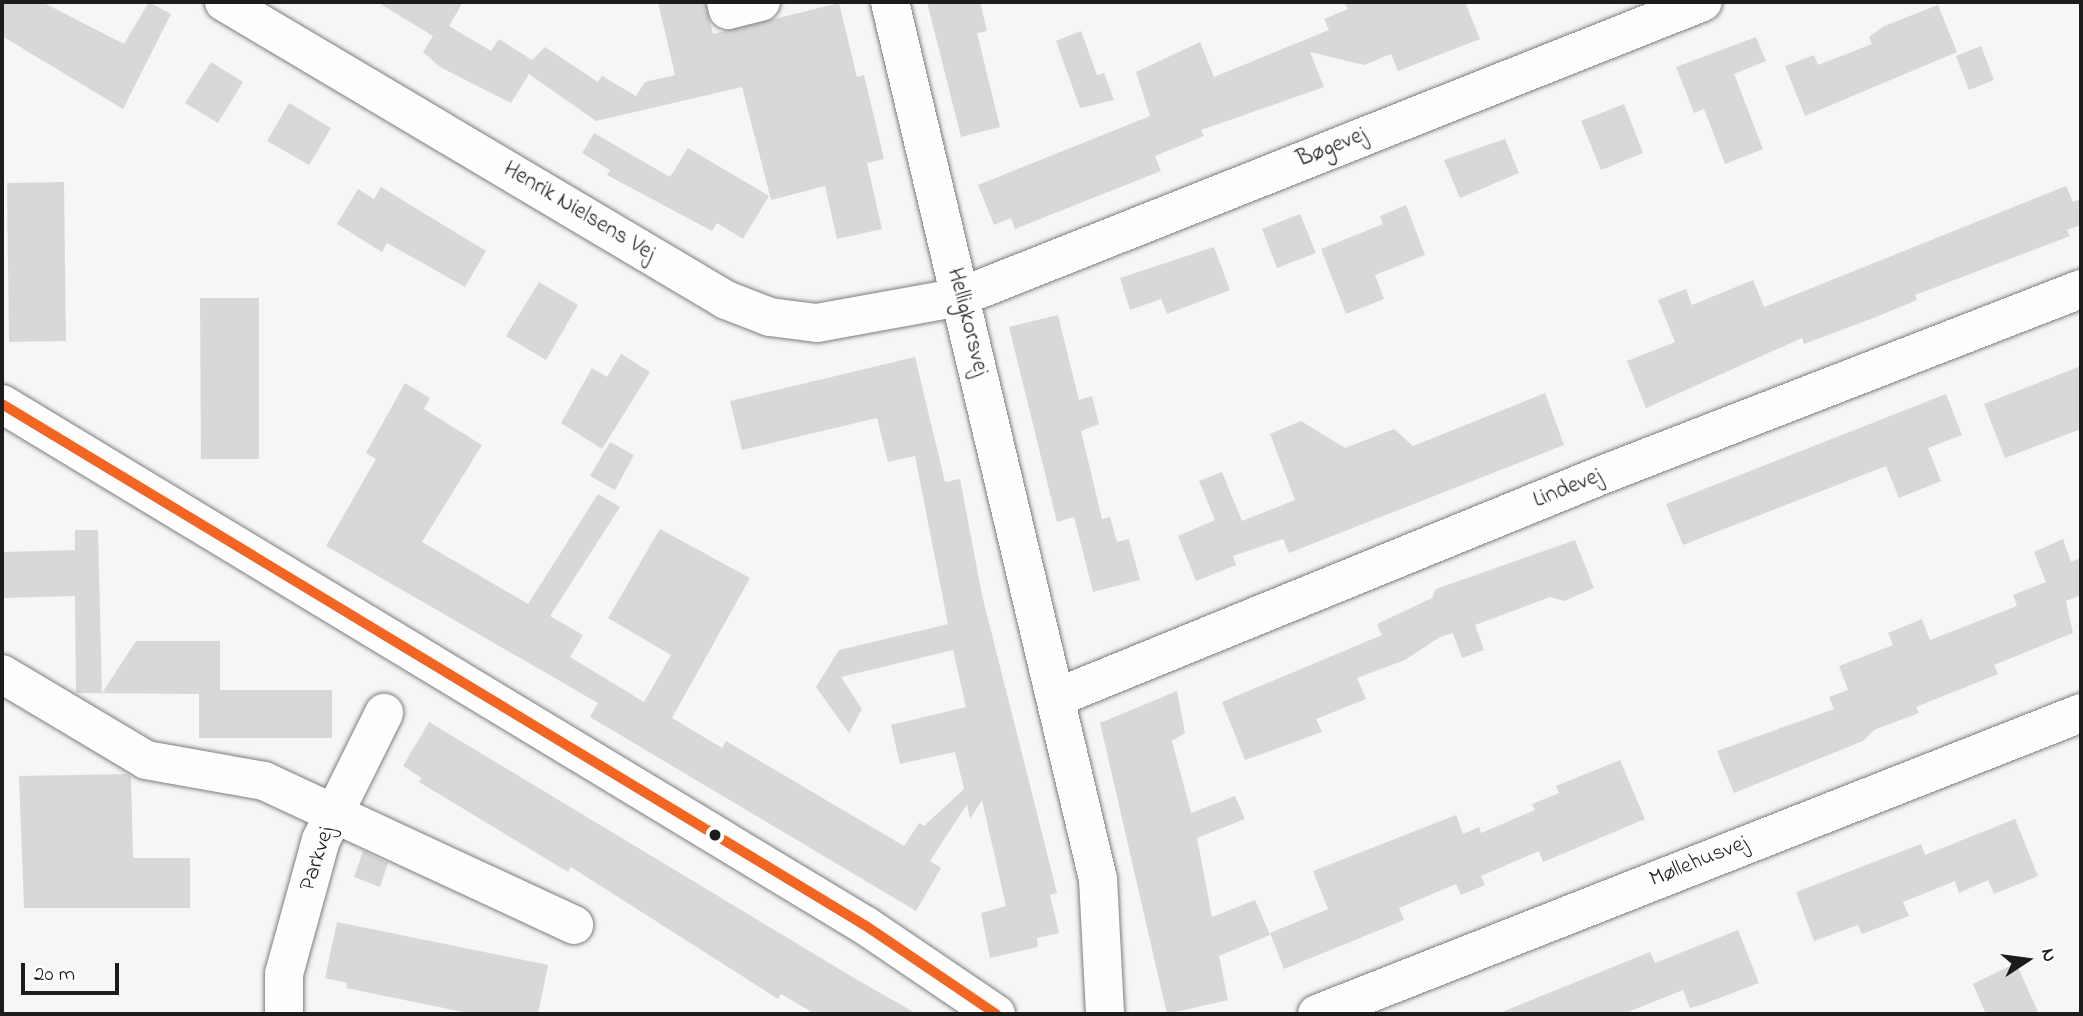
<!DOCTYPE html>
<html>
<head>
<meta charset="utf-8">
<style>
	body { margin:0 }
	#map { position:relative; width:2083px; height:1016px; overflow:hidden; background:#f6f6f6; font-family:"Indie Flower",sans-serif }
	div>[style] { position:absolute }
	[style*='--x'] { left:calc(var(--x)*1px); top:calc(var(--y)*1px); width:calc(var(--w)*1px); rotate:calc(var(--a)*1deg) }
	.building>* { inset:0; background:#d8d8d8 }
	.roads { filter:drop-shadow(0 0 2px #7e7e7e) drop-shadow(0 0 2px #7e7e7e) }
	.minor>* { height:38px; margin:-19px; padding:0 19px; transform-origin:19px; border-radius:19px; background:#fefefe }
	.bus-1>* { height:10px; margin:-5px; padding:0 5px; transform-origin:5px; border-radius:5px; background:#f26522 }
	.dots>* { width:19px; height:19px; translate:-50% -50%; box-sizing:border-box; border:4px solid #fff; border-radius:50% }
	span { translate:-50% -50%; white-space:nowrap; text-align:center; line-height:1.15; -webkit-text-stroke:6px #fff; paint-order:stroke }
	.street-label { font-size:23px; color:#1c1c1c }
	.frame { position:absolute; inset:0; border:4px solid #1c1c1c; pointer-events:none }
	.north { position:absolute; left:1992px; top:925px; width:70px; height:70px; -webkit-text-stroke:5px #fff; paint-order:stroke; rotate:77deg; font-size:19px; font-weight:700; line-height:28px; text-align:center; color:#1c1c1c }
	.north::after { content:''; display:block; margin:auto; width:24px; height:32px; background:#1c1c1c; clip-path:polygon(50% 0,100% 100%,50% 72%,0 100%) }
	.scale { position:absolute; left:21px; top:963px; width:98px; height:32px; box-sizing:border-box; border:4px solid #1c1c1c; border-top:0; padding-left:9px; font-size:21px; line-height:24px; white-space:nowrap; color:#1c1c1c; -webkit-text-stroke:5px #fff; paint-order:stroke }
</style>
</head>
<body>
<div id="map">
	<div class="building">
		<i style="clip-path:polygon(2px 2px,42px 2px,124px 44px,149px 2px,171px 14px,123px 109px,2px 36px)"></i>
		<i style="clip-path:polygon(377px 2px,463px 2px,449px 26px,491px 51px,499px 39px,532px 60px,545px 47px,598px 82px,602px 76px,636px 96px,645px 82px,675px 75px,658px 2px,705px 2px,713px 34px,839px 3px,857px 77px,864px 75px,884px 159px,867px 163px,882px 229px,837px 239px,825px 186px,771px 200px,742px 87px,596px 121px,529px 74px,511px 103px,440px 67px,423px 52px,433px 36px)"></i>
		<i style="clip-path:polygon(927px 2px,980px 2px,987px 31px,977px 33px,1000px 127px,961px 137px)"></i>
		<i style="clip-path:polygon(1344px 2px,1465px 2px,1480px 39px,1398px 71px,1391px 54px,1364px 65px,1310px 52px,1324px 87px,1201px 130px,1204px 136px,1155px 156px,1161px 171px,1015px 229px,1011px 218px,994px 225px,978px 185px,1150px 116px,1136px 72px,1200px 42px,1214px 77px,1329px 30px,1324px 19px,1348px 9px)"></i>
		<i style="clip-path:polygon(1938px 5px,1957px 52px,1805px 116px,1785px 66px,1814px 55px,1818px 65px,1872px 44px,1869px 37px,1884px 26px)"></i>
		<i style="clip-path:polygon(1081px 31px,1097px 75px,1104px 73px,1114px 100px,1080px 108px,1056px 41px)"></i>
		<i style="clip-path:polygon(1756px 37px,1766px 61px,1734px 74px,1763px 149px,1725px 164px,1704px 109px,1694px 113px,1676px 67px)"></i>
		<i style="clip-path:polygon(1981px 46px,1994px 80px,1969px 90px,1956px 56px)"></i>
		<i style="clip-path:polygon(211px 62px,243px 82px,218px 123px,185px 103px)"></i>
		<i style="clip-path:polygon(289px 103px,331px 128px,309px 165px,267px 141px)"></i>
		<i style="clip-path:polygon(1624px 104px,1643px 153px,1601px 170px,1581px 121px)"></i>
		<i style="clip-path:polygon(594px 133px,670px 177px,688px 148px,769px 196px,743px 239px,717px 223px,712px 231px,607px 175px,610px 170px,582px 153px)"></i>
		<i style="clip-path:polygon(1505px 139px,1519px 173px,1460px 198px,1444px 160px)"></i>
		<i style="clip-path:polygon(64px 182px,66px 341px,9px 342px,7px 183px)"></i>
		<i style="clip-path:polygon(2066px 186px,2073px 202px,2081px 199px,2081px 225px,2067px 230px,2070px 236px,1915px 295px,1917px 300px,1876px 317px,1804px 344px,1802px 338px,1646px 408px,1627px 361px,1675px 342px,1658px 300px,1686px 289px,1692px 305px,1753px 280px,1764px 307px)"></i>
		<i style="clip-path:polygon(381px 187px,486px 251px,465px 287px,387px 243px,382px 252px,337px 224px,358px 189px,374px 199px)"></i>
		<i style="clip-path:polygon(1406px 205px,1425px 255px,1375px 275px,1384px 299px,1346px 314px,1321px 249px,1383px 224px,1380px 216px)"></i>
		<i style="clip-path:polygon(1300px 214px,1316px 253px,1277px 268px,1262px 229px)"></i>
		<i style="clip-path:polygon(1214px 247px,1230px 290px,1167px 314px,1161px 299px,1130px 310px,1120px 278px)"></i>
		<i style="clip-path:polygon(539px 282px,578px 305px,546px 360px,506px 336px)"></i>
		<i style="clip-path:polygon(200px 298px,259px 298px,259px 459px,201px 459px)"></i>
		<i style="clip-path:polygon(1058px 315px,1079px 400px,1092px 396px,1099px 424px,1081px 431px,1102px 519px,1110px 517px,1117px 542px,1129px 539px,1140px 580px,1093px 592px,1074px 517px,1057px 522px,1009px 327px)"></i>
		<i style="clip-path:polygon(621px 354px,650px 372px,602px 449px,561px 423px,592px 368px,607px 377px)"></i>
		<i style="clip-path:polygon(915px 357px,945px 482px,960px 479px,982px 595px,1057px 893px,1050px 895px,1059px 933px,1037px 938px,1038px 947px,990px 958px,981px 913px,1006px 906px,982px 800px,970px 819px,967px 804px,930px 861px,941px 868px,916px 911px,590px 717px,598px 703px,326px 546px,376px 459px,366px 453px,405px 383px,430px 398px,424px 409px,482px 445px,422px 542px,528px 604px,598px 494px,620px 507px,550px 616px,583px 635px,570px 657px,644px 702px,671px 655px,608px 618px,660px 529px,750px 578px,672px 718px,722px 748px,726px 741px,904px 846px,919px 823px,924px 826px,964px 789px,955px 752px,900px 764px,891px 725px,966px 707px,953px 650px,841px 677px,862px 709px,849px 733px,816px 687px,839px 650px,948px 624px,915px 456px,888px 462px,877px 418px,742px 450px,730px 401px)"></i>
		<i style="clip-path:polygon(2081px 366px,2081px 429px,2005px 458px,1984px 404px)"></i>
		<i style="clip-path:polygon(1545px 393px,1564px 445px,1289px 553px,1283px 539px,1233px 556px,1236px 565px,1196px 581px,1178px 536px,1215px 520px,1199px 481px,1222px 472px,1242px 521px,1295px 500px,1270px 434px,1301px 421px,1345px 448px,1394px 429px,1413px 446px)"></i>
		<i style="clip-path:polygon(1946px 394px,1962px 435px,1928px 448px,1941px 481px,1899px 498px,1886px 466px,1683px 545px,1666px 504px)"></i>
		<i style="clip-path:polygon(610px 442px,634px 455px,615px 490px,590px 476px)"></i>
		<i style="clip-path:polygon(75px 530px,98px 530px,102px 693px,136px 641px,220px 641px,220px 690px,332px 690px,332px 738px,199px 738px,199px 694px,76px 693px,75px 596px,2px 598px,2px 552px,75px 550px)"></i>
		<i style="clip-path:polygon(2063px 539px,2071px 562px,2081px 558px,2081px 595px,2066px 601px,2073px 633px,1994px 665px,1998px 674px,1916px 707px,1919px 713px,1874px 730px,1863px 741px,1734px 793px,1717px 751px,1834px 709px,1829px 697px,1848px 690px,1839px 666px,1893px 645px,1888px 633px,1922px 619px,1930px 640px,2017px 606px,2013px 595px,2046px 582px,2034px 552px)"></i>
		<i style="clip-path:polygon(1575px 540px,1594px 588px,1564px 601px,1550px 597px,1475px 625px,1484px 650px,1462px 658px,1453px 633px,1440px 637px,1405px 660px,1357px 678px,1366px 699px,1316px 719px,1322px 732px,1245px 760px,1222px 702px,1382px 635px,1377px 624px,1432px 598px,1436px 589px)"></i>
		<i style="clip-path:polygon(1177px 691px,1185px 733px,1172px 741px,1191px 813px,1235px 796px,1245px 819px,1197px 838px,1212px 917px,1255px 900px,1270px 935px,1219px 956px,1228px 1000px,1167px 1014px,1100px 723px)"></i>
		<i style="clip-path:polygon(429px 722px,849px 975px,917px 1014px,815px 1014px,781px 994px,778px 999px,571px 867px,568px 872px,419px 782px,422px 778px,403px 766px)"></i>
		<i style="clip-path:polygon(1620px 760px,1645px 819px,1543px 862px,1539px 851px,1481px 876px,1485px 885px,1461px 895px,1456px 884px,1399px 908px,1404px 920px,1284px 969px,1270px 933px,1328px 909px,1313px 871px,1456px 815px,1463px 834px,1479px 827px,1481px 833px,1535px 810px,1532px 804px,1559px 793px,1556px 786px)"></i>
		<i style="clip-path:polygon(126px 774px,131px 776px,133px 858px,190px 858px,190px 908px,24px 908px,19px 776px)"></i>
		<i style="clip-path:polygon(2015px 819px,2038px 876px,1994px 894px,1988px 880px,1959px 893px,1955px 881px,1903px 902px,1909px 916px,1862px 934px,1858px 925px,1814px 941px,1796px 892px,1921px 844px,1925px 855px)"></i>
		<i style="clip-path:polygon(363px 851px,388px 863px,380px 887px,354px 877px)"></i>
		<i style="clip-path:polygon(337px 922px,548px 965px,538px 1014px,473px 1014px,346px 988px,347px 983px,325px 978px)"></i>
		<i style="clip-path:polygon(1738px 930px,1759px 983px,1701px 1005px,1690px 1008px,1683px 990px,1623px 1014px,1497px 1014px,1650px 952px,1655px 963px)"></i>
		<i style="clip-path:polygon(2016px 963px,2039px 1014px,1986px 1014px,1973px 984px)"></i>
	</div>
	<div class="roads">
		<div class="minor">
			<i style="--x:224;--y:2;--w:584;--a:30.69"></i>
			<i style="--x:726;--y:300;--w:47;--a:21.1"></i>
			<i style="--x:770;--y:317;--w:47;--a:7.3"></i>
			<i style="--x:817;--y:323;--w:145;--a:-10.3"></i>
			<i style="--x:960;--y:297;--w:799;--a:-21.66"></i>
			<i style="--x:726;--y:2;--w:8;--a:76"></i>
			<i style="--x:728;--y:10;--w:34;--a:-14"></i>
			<i style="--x:890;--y:2;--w:901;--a:76.66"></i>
			<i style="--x:1098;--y:879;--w:135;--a:87"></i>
			<i style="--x:2;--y:404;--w:1009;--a:31.14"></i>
			<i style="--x:866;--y:926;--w:157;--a:34.1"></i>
			<i style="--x:2;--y:674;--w:168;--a:30.8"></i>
			<i style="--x:146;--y:760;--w:120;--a:10.1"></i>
			<i style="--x:264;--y:781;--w:342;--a:24.9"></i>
			<i style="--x:1058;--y:697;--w:588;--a:-22.2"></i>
			<i style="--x:1602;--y:475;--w:514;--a:-21.22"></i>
			<i style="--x:284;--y:1014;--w:40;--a:-90"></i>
			<i style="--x:284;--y:974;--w:139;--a:-74.6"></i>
			<i style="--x:321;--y:840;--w:142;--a:-63.6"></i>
			<i style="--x:1317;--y:1014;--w:821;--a:-21.5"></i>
		</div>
	</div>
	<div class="bus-1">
		<i style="--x:2;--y:404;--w:1009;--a:31.14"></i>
		<i style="--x:866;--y:926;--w:157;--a:34.1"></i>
	</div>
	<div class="dots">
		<i style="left:715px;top:835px;background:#1c1c1c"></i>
	</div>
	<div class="street-label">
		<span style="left:1332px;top:148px;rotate:-22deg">Bøgevej</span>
		<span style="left:579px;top:212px;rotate:31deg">Henrik Nielsens Vej</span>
		<span style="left:967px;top:322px;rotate:76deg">Helligkorsvej</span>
		<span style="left:1568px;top:489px;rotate:-22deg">Lindevej</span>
		<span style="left:318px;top:859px;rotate:-72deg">Parkvej</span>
		<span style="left:1699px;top:862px;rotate:-22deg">Møllehusvej</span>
	</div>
	<div class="frame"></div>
	<div class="north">N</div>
	<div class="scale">20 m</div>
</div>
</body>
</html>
